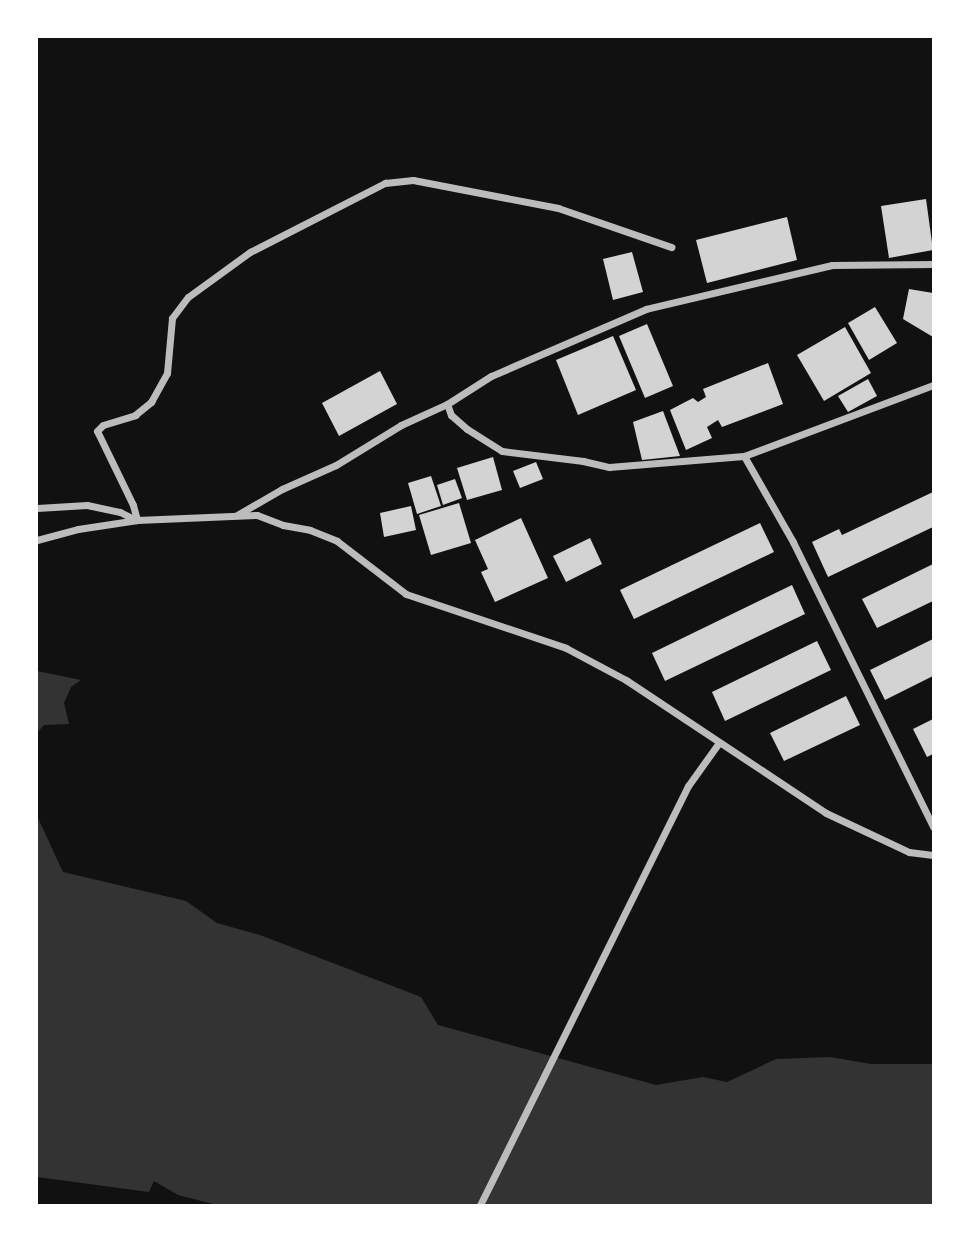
<!DOCTYPE html>
<html>
<head>
<meta charset="utf-8">
<style>
	body { margin:0 }
	#map { position:relative; width:970px; height:1242px; overflow:hidden; background:#111; font-family:Raleway,sans-serif }
	div>[style] { position:absolute }
	[style*='--x'] { left:calc(var(--x)*1px); top:calc(var(--y)*1px); width:calc(var(--w)*1px); rotate:calc(var(--a)*1deg) }
	.water>* { inset:0; background:#333 }
	.building>* { inset:0; background:#d3d3d3 }
	.minor>* { height:7px; margin:-3.5px; padding:0 3.5px; transform-origin:3.5px; border-radius:3.5px; background:#bcbcbc }
	span { translate:-50% -50%; white-space:nowrap; text-align:center; line-height:1.15; -webkit-text-stroke:7px #fff; paint-order:stroke }
	.frame { position:absolute; inset:0; border:38px solid #fff; pointer-events:none }
</style>
</head>
<body>
<div id="map">
	<div class="water">
		<i style="clip-path:polygon(37px 671px,81px 680px,71px 687px,64px 703px,69px 724px,44px 725px,37px 733px)"></i>
		<i style="clip-path:polygon(37px 816px,63px 872px,186px 901px,217px 923px,260px 935px,421px 997px,438px 1025px,656px 1085px,703px 1077px,727px 1082px,776px 1059px,830px 1057px,871px 1064px,933px 1064px,933px 1205px,217px 1205px,178px 1195px,154px 1181px,149px 1192px,37px 1177px)"></i>
	</div>
	<div class="building">
		<i style="clip-path:polygon(926px 199px,933px 250px,889px 258px,881px 206px)"></i>
		<i style="clip-path:polygon(787px 217px,797px 260px,707px 283px,696px 240px)"></i>
		<i style="clip-path:polygon(632px 252px,643px 292px,613px 300px,603px 259px)"></i>
		<i style="clip-path:polygon(909px 289px,933px 293px,933px 337px,903px 319px)"></i>
		<i style="clip-path:polygon(875px 307px,897px 343px,869px 360px,848px 323px)"></i>
		<i style="clip-path:polygon(647px 324px,673px 386px,645px 398px,619px 336px)"></i>
		<i style="clip-path:polygon(845px 327px,871px 373px,824px 401px,797px 355px)"></i>
		<i style="clip-path:polygon(613px 336px,636px 390px,578px 415px,556px 360px)"></i>
		<i style="clip-path:polygon(768px 363px,783px 404px,722px 427px,718px 420px,707px 427px,712px 438px,686px 450px,670px 410px,693px 398px,698px 402px,706px 397px,703px 389px)"></i>
		<i style="clip-path:polygon(380px 371px,397px 404px,339px 436px,322px 403px)"></i>
		<i style="clip-path:polygon(868px 379px,877px 396px,848px 412px,838px 396px)"></i>
		<i style="clip-path:polygon(663px 411px,680px 456px,642px 460px,633px 422px)"></i>
		<i style="clip-path:polygon(493px 457px,502px 490px,467px 500px,457px 468px)"></i>
		<i style="clip-path:polygon(536px 462px,543px 479px,520px 488px,513px 471px)"></i>
		<i style="clip-path:polygon(431px 476px,441px 506px,417px 514px,408px 483px)"></i>
		<i style="clip-path:polygon(455px 479px,462px 498px,443px 505px,437px 485px)"></i>
		<i style="clip-path:polygon(933px 492px,933px 527px,828px 577px,812px 542px,839px 529px,842px 535px)"></i>
		<i style="clip-path:polygon(459px 503px,471px 543px,431px 555px,419px 515px)"></i>
		<i style="clip-path:polygon(411px 506px,416px 530px,384px 537px,380px 513px)"></i>
		<i style="clip-path:polygon(521px 518px,548px 578px,495px 602px,481px 572px,488px 569px,475px 540px)"></i>
		<i style="clip-path:polygon(760px 523px,774px 552px,634px 619px,620px 590px)"></i>
		<i style="clip-path:polygon(590px 538px,602px 564px,566px 582px,553px 556px)"></i>
		<i style="clip-path:polygon(933px 564px,933px 601px,877px 628px,862px 599px)"></i>
		<i style="clip-path:polygon(792px 585px,805px 614px,665px 681px,652px 653px)"></i>
		<i style="clip-path:polygon(933px 639px,933px 676px,885px 700px,870px 670px)"></i>
		<i style="clip-path:polygon(817px 641px,831px 670px,725px 721px,712px 692px)"></i>
		<i style="clip-path:polygon(846px 696px,860px 725px,784px 761px,770px 733px)"></i>
		<i style="clip-path:polygon(933px 719px,933px 754px,927px 757px,913px 729px)"></i>
	</div>
	<div class="minor">
		<i style="--x:933;--y:264;--w:101;--a:179.4"></i>
		<i style="--x:832;--y:265;--w:191;--a:166.7"></i>
		<i style="--x:646;--y:309;--w:169;--a:156.6"></i>
		<i style="--x:491;--y:376;--w:52;--a:147.5"></i>
		<i style="--x:447;--y:404;--w:12;--a:70"></i>
		<i style="--x:451;--y:415;--w:21;--a:41"></i>
		<i style="--x:467;--y:429;--w:41;--a:32.2"></i>
		<i style="--x:502;--y:451;--w:82;--a:7"></i>
		<i style="--x:583;--y:461;--w:27;--a:13"></i>
		<i style="--x:609;--y:467;--w:135;--a:-4.7"></i>
		<i style="--x:744;--y:456;--w:202;--a:-20.6"></i>
		<i style="--x:744;--y:456;--w:99;--a:60.3"></i>
		<i style="--x:793;--y:542;--w:318;--a:63.8"></i>
		<i style="--x:37;--y:508;--w:50;--a:-3.4"></i>
		<i style="--x:87;--y:505;--w:34;--a:12"></i>
		<i style="--x:120;--y:512;--w:18;--a:27"></i>
		<i style="--x:237;--y:515;--w:52;--a:-30"></i>
		<i style="--x:282;--y:489;--w:59;--a:-24"></i>
		<i style="--x:336;--y:465;--w:76;--a:-31.6"></i>
		<i style="--x:401;--y:425;--w:51;--a:-24.5"></i>
		<i style="--x:137;--y:520;--w:16;--a:-105"></i>
		<i style="--x:133;--y:505;--w:82;--a:-115.9"></i>
		<i style="--x:97;--y:431;--w:8;--a:-45"></i>
		<i style="--x:103;--y:425;--w:34;--a:-17"></i>
		<i style="--x:135;--y:415;--w:21;--a:-39"></i>
		<i style="--x:151;--y:402;--w:33;--a:-61"></i>
		<i style="--x:167;--y:373;--w:55;--a:-84.8"></i>
		<i style="--x:172;--y:318;--w:26;--a:-53"></i>
		<i style="--x:188;--y:297;--w:77;--a:-36"></i>
		<i style="--x:250;--y:252;--w:152;--a:-27.1"></i>
		<i style="--x:385;--y:183;--w:28;--a:-6"></i>
		<i style="--x:413;--y:180;--w:148;--a:10.9"></i>
		<i style="--x:558;--y:208;--w:120;--a:19"></i>
		<i style="--x:37;--y:540;--w:42;--a:-15"></i>
		<i style="--x:78;--y:529;--w:60;--a:-8.7"></i>
		<i style="--x:137;--y:520;--w:120;--a:-2.4"></i>
		<i style="--x:257;--y:515;--w:28;--a:21"></i>
		<i style="--x:283;--y:525;--w:27;--a:10"></i>
		<i style="--x:310;--y:530;--w:29;--a:22"></i>
		<i style="--x:337;--y:541;--w:87;--a:37.5"></i>
		<i style="--x:406;--y:594;--w:169;--a:18.6"></i>
		<i style="--x:566;--y:648;--w:68;--a:28.1"></i>
		<i style="--x:626;--y:680;--w:240;--a:33.6"></i>
		<i style="--x:826;--y:813;--w:92;--a:25.2"></i>
		<i style="--x:909;--y:852;--w:24;--a:7"></i>
		<i style="--x:480;--y:1205;--w:468;--a:-63.6"></i>
		<i style="--x:688;--y:786;--w:52;--a:-54.5"></i>
	</div>
	<div class="frame"></div>
</div>
</body>
</html>
